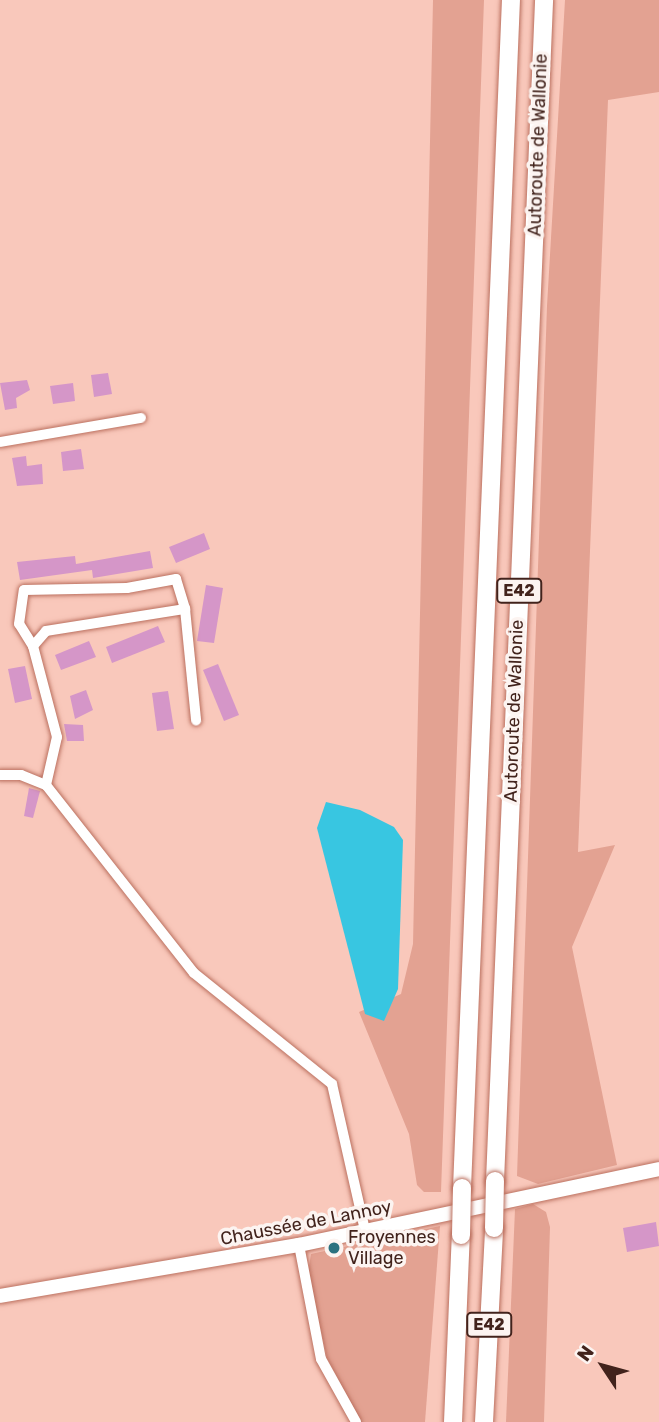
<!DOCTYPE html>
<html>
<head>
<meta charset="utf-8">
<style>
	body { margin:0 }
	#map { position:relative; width:659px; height:1422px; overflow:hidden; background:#f9c8bb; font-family:Rubik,sans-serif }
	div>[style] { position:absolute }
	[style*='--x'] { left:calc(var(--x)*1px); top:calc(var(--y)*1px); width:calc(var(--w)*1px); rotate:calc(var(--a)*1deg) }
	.green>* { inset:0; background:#e3a292 }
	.water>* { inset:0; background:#38c6e1 }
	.building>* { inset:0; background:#d596c8 }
	.roads { filter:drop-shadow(0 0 2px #bb705f) drop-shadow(0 0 2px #bb705f) }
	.street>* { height:10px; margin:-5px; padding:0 5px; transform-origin:5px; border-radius:5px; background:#fff }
	.secondary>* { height:14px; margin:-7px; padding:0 7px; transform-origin:7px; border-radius:7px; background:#fff }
	.highway>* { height:18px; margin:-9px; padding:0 9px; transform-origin:9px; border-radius:9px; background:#fff }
	.bridges { filter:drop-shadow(0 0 2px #bb705f) drop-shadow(0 0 2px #bb705f) }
	.highway-bridge>* { height:18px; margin:-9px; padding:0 9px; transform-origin:9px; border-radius:9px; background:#fff }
	.dots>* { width:19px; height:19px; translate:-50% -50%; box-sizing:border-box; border:4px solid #fcf4f1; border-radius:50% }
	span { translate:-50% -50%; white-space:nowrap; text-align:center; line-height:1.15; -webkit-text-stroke:7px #fcf4f1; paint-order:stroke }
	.shield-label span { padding:2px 5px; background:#fcf4f1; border:2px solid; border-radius:5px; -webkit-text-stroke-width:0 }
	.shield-label { font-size:16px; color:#42231c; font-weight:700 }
	.street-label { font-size:18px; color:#42231c }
	.poi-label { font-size:18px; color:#42231c }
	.left { translate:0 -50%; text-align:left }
	.north { position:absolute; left:568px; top:1331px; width:70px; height:70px; -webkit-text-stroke:5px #fcf4f1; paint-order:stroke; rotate:306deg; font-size:19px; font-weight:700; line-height:28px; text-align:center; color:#42231c }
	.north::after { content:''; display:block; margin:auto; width:24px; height:32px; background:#42231c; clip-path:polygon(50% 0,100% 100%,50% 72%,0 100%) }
</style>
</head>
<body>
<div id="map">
	<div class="green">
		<i style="clip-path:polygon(433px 0,484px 0,441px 1192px,424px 1192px,417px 1185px,409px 1134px,359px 1012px,401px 994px,413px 944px)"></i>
		<i style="clip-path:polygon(565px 0,659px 0,659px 92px,608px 100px,578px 852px,615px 845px,572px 947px,617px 1165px,538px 1184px,517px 1176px,547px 306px)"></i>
		<i style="clip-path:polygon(533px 1204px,546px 1212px,550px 1227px,544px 1422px,506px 1422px,515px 1209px)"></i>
		<i style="clip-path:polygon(440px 1226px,425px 1422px,361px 1422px,327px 1358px,308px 1273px,311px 1254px)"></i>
	</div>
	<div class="water">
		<i style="clip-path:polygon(326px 802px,360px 810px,394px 827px,403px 840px,398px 989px,384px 1021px,365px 1014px,317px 828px)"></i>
	</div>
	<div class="building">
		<i style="clip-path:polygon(108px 373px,112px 394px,94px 397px,91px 375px)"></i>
		<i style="clip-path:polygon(27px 380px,30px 390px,16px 398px,17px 408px,5px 410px,0 383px)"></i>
		<i style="clip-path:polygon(73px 383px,75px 401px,53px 404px,50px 386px)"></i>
		<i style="clip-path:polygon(81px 449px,84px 469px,63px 471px,61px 452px)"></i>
		<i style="clip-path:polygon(26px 456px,27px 466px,42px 464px,43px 484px,17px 486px,12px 458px)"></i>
		<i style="clip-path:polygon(204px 533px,210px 549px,176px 563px,169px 547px)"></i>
		<i style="clip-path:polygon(150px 551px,153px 568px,93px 578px,92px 570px,20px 580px,17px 562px,75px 556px,76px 564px)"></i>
		<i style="clip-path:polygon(206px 585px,223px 588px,214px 643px,197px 641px)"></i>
		<i style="clip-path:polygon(158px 626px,165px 642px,112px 663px,106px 647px)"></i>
		<i style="clip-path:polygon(89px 641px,96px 657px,61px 670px,55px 655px)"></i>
		<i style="clip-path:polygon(218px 664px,239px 715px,224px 721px,203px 670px)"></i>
		<i style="clip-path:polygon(25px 666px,32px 699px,15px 703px,8px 669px)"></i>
		<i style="clip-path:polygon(86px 690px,93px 710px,75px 719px,70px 696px)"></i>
		<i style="clip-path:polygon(168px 691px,174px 729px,157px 731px,152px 693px)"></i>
		<i style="clip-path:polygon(64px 724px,83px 725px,84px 741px,67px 741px)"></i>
		<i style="clip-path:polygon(29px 788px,40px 791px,33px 818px,24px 816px)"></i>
		<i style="clip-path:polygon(656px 1222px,659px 1246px,627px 1252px,623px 1228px)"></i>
	</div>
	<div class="roads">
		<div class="street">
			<i style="--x:0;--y:442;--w:143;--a:-9.7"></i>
			<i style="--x:33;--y:646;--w:26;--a:-122"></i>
			<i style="--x:19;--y:624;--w:34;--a:-82"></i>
			<i style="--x:24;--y:590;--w:103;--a:-1.1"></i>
			<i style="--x:127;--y:588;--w:50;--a:-10.4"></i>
			<i style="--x:176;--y:579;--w:31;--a:73"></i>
			<i style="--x:0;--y:775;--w:21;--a:0"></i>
			<i style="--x:21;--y:775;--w:27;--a:22"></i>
			<i style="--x:46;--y:785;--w:239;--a:51.8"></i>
			<i style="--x:194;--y:973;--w:177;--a:38.8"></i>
			<i style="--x:332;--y:1084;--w:151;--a:77.3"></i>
			<i style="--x:46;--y:785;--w:49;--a:-77.1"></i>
			<i style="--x:57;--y:737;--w:94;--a:-104.8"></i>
			<i style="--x:33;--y:646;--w:20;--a:-49"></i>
			<i style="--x:46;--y:631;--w:141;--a:-9"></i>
			<i style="--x:185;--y:609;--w:112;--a:84.3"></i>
			<i style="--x:299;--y:1245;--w:116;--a:79.1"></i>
			<i style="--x:321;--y:1359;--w:72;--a:60.9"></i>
		</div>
		<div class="secondary">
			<i style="--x:0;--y:1296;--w:303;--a:-9.7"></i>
			<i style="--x:299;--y:1245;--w:368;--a:-11.9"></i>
		</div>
		<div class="highway">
			<i style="--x:495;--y:1181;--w:1182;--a:-87.62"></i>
			<i style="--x:462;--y:1188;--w:1189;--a:-87.64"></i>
			<i style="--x:453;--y:1422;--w:187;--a:-87.6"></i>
			<i style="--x:484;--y:1422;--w:194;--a:-87"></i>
		</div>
	</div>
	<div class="bridges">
		<div class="highway-bridge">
			<i style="--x:494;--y:1228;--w:47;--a:-88.8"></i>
			<i style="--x:461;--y:1235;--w:47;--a:-88.8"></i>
		</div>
	</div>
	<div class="dots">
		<i style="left:334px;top:1248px;background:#2b717f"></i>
	</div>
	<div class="shield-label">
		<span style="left:519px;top:591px">E42</span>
		<span style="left:489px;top:1325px">E42</span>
	</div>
	<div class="street-label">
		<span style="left:538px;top:145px;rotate:-88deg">Autoroute de Wallonie</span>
		<span style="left:514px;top:711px;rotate:-88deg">Autoroute de Wallonie</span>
		<span style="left:306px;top:1223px;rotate:-11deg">Chaussée de Lannoy</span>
	</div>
	<div class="poi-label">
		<span class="left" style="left:348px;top:1248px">Froyennes<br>Village</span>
	</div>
	<div class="north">N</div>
</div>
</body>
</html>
